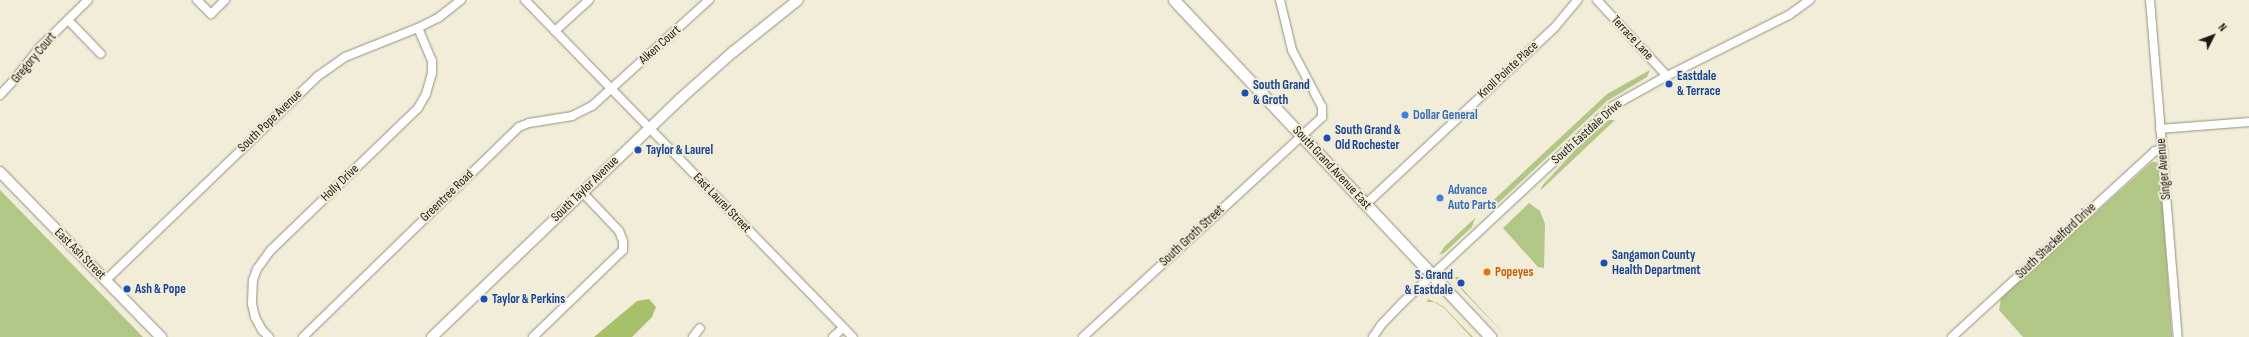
<!DOCTYPE html>
<html>
<head>
<meta charset="utf-8">
<style>
	body { margin:0 }
	#map { position:relative; width:2249px; height:337px; overflow:hidden; background:#f2edd9; font-family:"Sofia Sans Condensed",sans-serif }
	div>[style] { position:absolute }
	[style*='--x'] { left:calc(var(--x)*1px); top:calc(var(--y)*1px); width:calc(var(--w)*1px); rotate:calc(var(--a)*1deg) }
	.green>* { inset:0; background:#b2c686 }
	.forest>* { inset:0; background:#a7c16b }
	.roads { filter:drop-shadow(0 0 1px #948f7d) drop-shadow(0 0 1px #948f7d) }
	.minor>* { height:8px; margin:-4px; padding:0 4px; transform-origin:4px; border-radius:4px; background:#fff }
	.tertiary>* { height:10px; margin:-5px; padding:0 5px; transform-origin:5px; border-radius:5px; background:#fff }
	.secondary>* { height:11px; margin:-5.5px; padding:0 5.5px; transform-origin:5.5px; border-radius:5.5px; background:#fff }
	.dots>* { width:11px; height:11px; translate:-50% -50%; box-sizing:border-box; border:2px solid #f2edd9; border-radius:50% }
	span { translate:-50% -50%; white-space:nowrap; text-align:center; line-height:1.15; -webkit-text-stroke:4px #f2edd9; paint-order:stroke }
	.street-label { font-size:13px; color:#1c1a14 }
	.transit-label { font-size:13px; color:#164399; font-weight:700 }
	.left { translate:0 -50%; text-align:left }
	.right { translate:-100% -50%; text-align:right }
	.shop-label { font-size:13px; color:#366cbe; font-weight:700 }
	.food-label { font-size:13px; color:#c56008; font-weight:700 }
	.north { position:absolute; left:2193px; top:16px; width:40px; height:40px; -webkit-text-stroke:3px #f2edd9; paint-order:stroke; rotate:48deg; font-size:11px; font-weight:700; line-height:16px; text-align:center; color:#1c1a14 }
	.north::after { content:''; display:block; margin:auto; width:14px; height:18px; background:#1c1a14; clip-path:polygon(50% 0,100% 100%,50% 72%,0 100%) }
</style>
</head>
<body>
<div id="map">
	<div class="green">
		<i style="clip-path:polygon(1650px 70px,1647px 77px,1607px 101px,1494px 207px,1489px 209px,1485px 208px,1607px 94px)"></i>
		<i style="clip-path:polygon(1609px 120px,1615px 120px,1541px 190px,1542px 186px,1579px 146px)"></i>
		<i style="clip-path:polygon(2152px 162px,2156px 162px,2160px 167px,2172px 337px,2023px 337px,1999px 310px,2001px 298px)"></i>
		<i style="clip-path:polygon(0 190px,143px 337px,0 337px)"></i>
		<i style="clip-path:polygon(1529px 203px,1540px 211px,1545px 224px,1544px 268px,1538px 267px,1503px 228px)"></i>
		<i style="clip-path:polygon(1475px 218px,1472px 227px,1444px 253px,1439px 255px,1444px 247px)"></i>
		<i style="clip-path:polygon(1455px 277px,1459px 277px,1459px 285px,1507px 337px,1459px 287px)"></i>
		<i style="clip-path:polygon(1428px 299px,1437px 303px,1444px 307px,1473px 337px,1471px 337px,1444px 308px,1434px 302px,1427px 302px)"></i>
	</div>
	<div class="forest">
		<i style="clip-path:polygon(649px 299px,656px 307px,652px 317px,632px 337px,594px 337px,637px 301px)"></i>
	</div>
	<div class="roads">
		<div class="minor">
			<i style="--x:197;--y:0;--w:20;--a:45"></i>
			<i style="--x:211;--y:14;--w:20;--a:-45"></i>
			<i style="--x:525;--y:0;--w:470;--a:45.8"></i>
			<i style="--x:1597;--y:0;--w:103;--a:47.4"></i>
			<i style="--x:2150;--y:0;--w:338;--a:85.3"></i>
			<i style="--x:68;--y:20;--w:47;--a:45.9"></i>
			<i style="--x:555;--y:31;--w:46;--a:-42.4"></i>
			<i style="--x:0;--y:95;--w:22;--a:-47"></i>
			<i style="--x:15;--y:79;--w:41;--a:-52"></i>
			<i style="--x:40;--y:47;--w:67;--a:-44.4"></i>
			<i style="--x:2160;--y:129;--w:89;--a:-4.5"></i>
			<i style="--x:1366;--y:204;--w:259;--a:-43.1"></i>
			<i style="--x:1555;--y:27;--w:35;--a:-50"></i>
			<i style="--x:106;--y:280;--w:294;--a:-43.9"></i>
			<i style="--x:318;--y:76;--w:33;--a:-35"></i>
			<i style="--x:345;--y:57;--w:79;--a:-21.7"></i>
			<i style="--x:418;--y:28;--w:22;--a:-27"></i>
			<i style="--x:438;--y:18;--w:29;--a:-38"></i>
			<i style="--x:269;--y:337;--w:10;--a:-135"></i>
			<i style="--x:262;--y:330;--w:15;--a:-118"></i>
			<i style="--x:255;--y:317;--w:13;--a:-103"></i>
			<i style="--x:252;--y:304;--w:24;--a:-88"></i>
			<i style="--x:253;--y:280;--w:12;--a:-70"></i>
			<i style="--x:257;--y:269;--w:24;--a:-54"></i>
			<i style="--x:271;--y:250;--w:204;--a:-44"></i>
			<i style="--x:418;--y:108;--w:16;--a:-60"></i>
			<i style="--x:426;--y:94;--w:22;--a:-74"></i>
			<i style="--x:432;--y:73;--w:12;--a:-90"></i>
			<i style="--x:432;--y:61;--w:36;--a:-113"></i>
			<i style="--x:303;--y:337;--w:301;--a:-44.2"></i>
			<i style="--x:519;--y:127;--w:11;--a:-22"></i>
			<i style="--x:529;--y:123;--w:44;--a:-9.2"></i>
			<i style="--x:572;--y:116;--w:22;--a:-27"></i>
			<i style="--x:592;--y:106;--w:158;--a:-42.2"></i>
			<i style="--x:533;--y:337;--w:125;--a:-44"></i>
			<i style="--x:623;--y:250;--w:9;--a:-90"></i>
			<i style="--x:623;--y:241;--w:11;--a:-112"></i>
			<i style="--x:619;--y:231;--w:54;--a:-133.5"></i>
			<i style="--x:693;--y:337;--w:11;--a:-52"></i>
			<i style="--x:833;--y:337;--w:13;--a:-42"></i>
			<i style="--x:1083;--y:337;--w:325;--a:-42.6"></i>
			<i style="--x:1322;--y:117;--w:10;--a:-90"></i>
			<i style="--x:1322;--y:107;--w:64;--a:-117.8"></i>
			<i style="--x:1292;--y:50;--w:51;--a:-103.5"></i>
			<i style="--x:1373;--y:337;--w:14;--a:-56"></i>
			<i style="--x:1381;--y:325;--w:29;--a:-46"></i>
			<i style="--x:1401;--y:304;--w:290;--a:-43"></i>
			<i style="--x:1613;--y:106;--w:62;--a:-29.1"></i>
			<i style="--x:1667;--y:76;--w:136;--a:-26.6"></i>
			<i style="--x:1789;--y:15;--w:26;--a:-36"></i>
			<i style="--x:1952;--y:337;--w:275;--a:-42.5"></i>
			<i style="--x:2155;--y:151;--w:8;--a:-7"></i>
		</div>
		<div class="tertiary">
			<i style="--x:0;--y:172;--w:231;--a:45.7"></i>
			<i style="--x:432;--y:337;--w:344;--a:-43.8"></i>
			<i style="--x:680;--y:99;--w:71;--a:-41.6"></i>
			<i style="--x:733;--y:52;--w:83;--a:-38.7"></i>
		</div>
		<div class="secondary">
			<i style="--x:1174;--y:0;--w:462;--a:46.8"></i>
		</div>
	</div>
	<div class="dots">
		<i style="left:1669px;top:84px;background:#1a4fb4"></i>
		<i style="left:1245px;top:93px;background:#1a4fb4"></i>
		<i style="left:1405px;top:115px;background:#3f7fe0"></i>
		<i style="left:1327px;top:138px;background:#1a4fb4"></i>
		<i style="left:638px;top:150px;background:#1a4fb4"></i>
		<i style="left:1440px;top:198px;background:#3f7fe0"></i>
		<i style="left:1604px;top:263px;background:#1a4fb4"></i>
		<i style="left:1487px;top:272px;background:#e8710a"></i>
		<i style="left:1461px;top:283px;background:#1a4fb4"></i>
		<i style="left:127px;top:289px;background:#1a4fb4"></i>
		<i style="left:484px;top:299px;background:#1a4fb4"></i>
	</div>
	<div class="street-label">
		<span style="left:1632px;top:38px;rotate:47deg">Terrace Lane</span>
		<span style="left:660px;top:45px;rotate:-42deg">Alken Court</span>
		<span style="left:34px;top:58px;rotate:-50deg">Gregory Court</span>
		<span style="left:1508px;top:70px;rotate:-43deg">Knoll Pointe Place</span>
		<span style="left:270px;top:121px;rotate:-44deg">South Pope Avenue</span>
		<span style="left:1587px;top:132px;rotate:-42deg">South Eastdale Drive</span>
		<span style="left:1332px;top:168px;rotate:47deg">South Grand Avenue East</span>
		<span style="left:2164px;top:169px;rotate:-95deg">Singer Avenue</span>
		<span style="left:340px;top:183px;rotate:-44deg">Holly Drive</span>
		<span style="left:585px;top:189px;rotate:-44deg">South Taylor Avenue</span>
		<span style="left:447px;top:196px;rotate:-44deg">Greentree Road</span>
		<span style="left:722px;top:203px;rotate:46deg">East Laurel Street</span>
		<span style="left:1192px;top:236px;rotate:-43deg">South Groth Street</span>
		<span style="left:2056px;top:241px;rotate:-43deg">South Shackelford Drive</span>
		<span style="left:80px;top:254px;rotate:45deg">East Ash Street</span>
	</div>
	<div class="transit-label">
		<span class="left" style="left:1677px;top:84px">Eastdale<br>&amp; Terrace</span>
		<span class="left" style="left:1253px;top:93px">South Grand<br>&amp; Groth</span>
		<span class="left" style="left:1335px;top:138px">South Grand &amp;<br>Old Rochester</span>
		<span class="left" style="left:646px;top:150px">Taylor &amp; Laurel</span>
		<span class="left" style="left:1612px;top:263px">Sangamon County<br>Health Department</span>
		<span class="right" style="left:1453px;top:283px">S. Grand<br>&amp; Eastdale</span>
		<span class="left" style="left:135px;top:289px">Ash &amp; Pope</span>
		<span class="left" style="left:492px;top:299px">Taylor &amp; Perkins</span>
	</div>
	<div class="shop-label">
		<span class="left" style="left:1413px;top:115px">Dollar General</span>
		<span class="left" style="left:1448px;top:198px">Advance<br>Auto Parts</span>
	</div>
	<div class="food-label">
		<span class="left" style="left:1495px;top:272px">Popeyes</span>
	</div>
	<div class="north">N</div>
</div>
</body>
</html>
